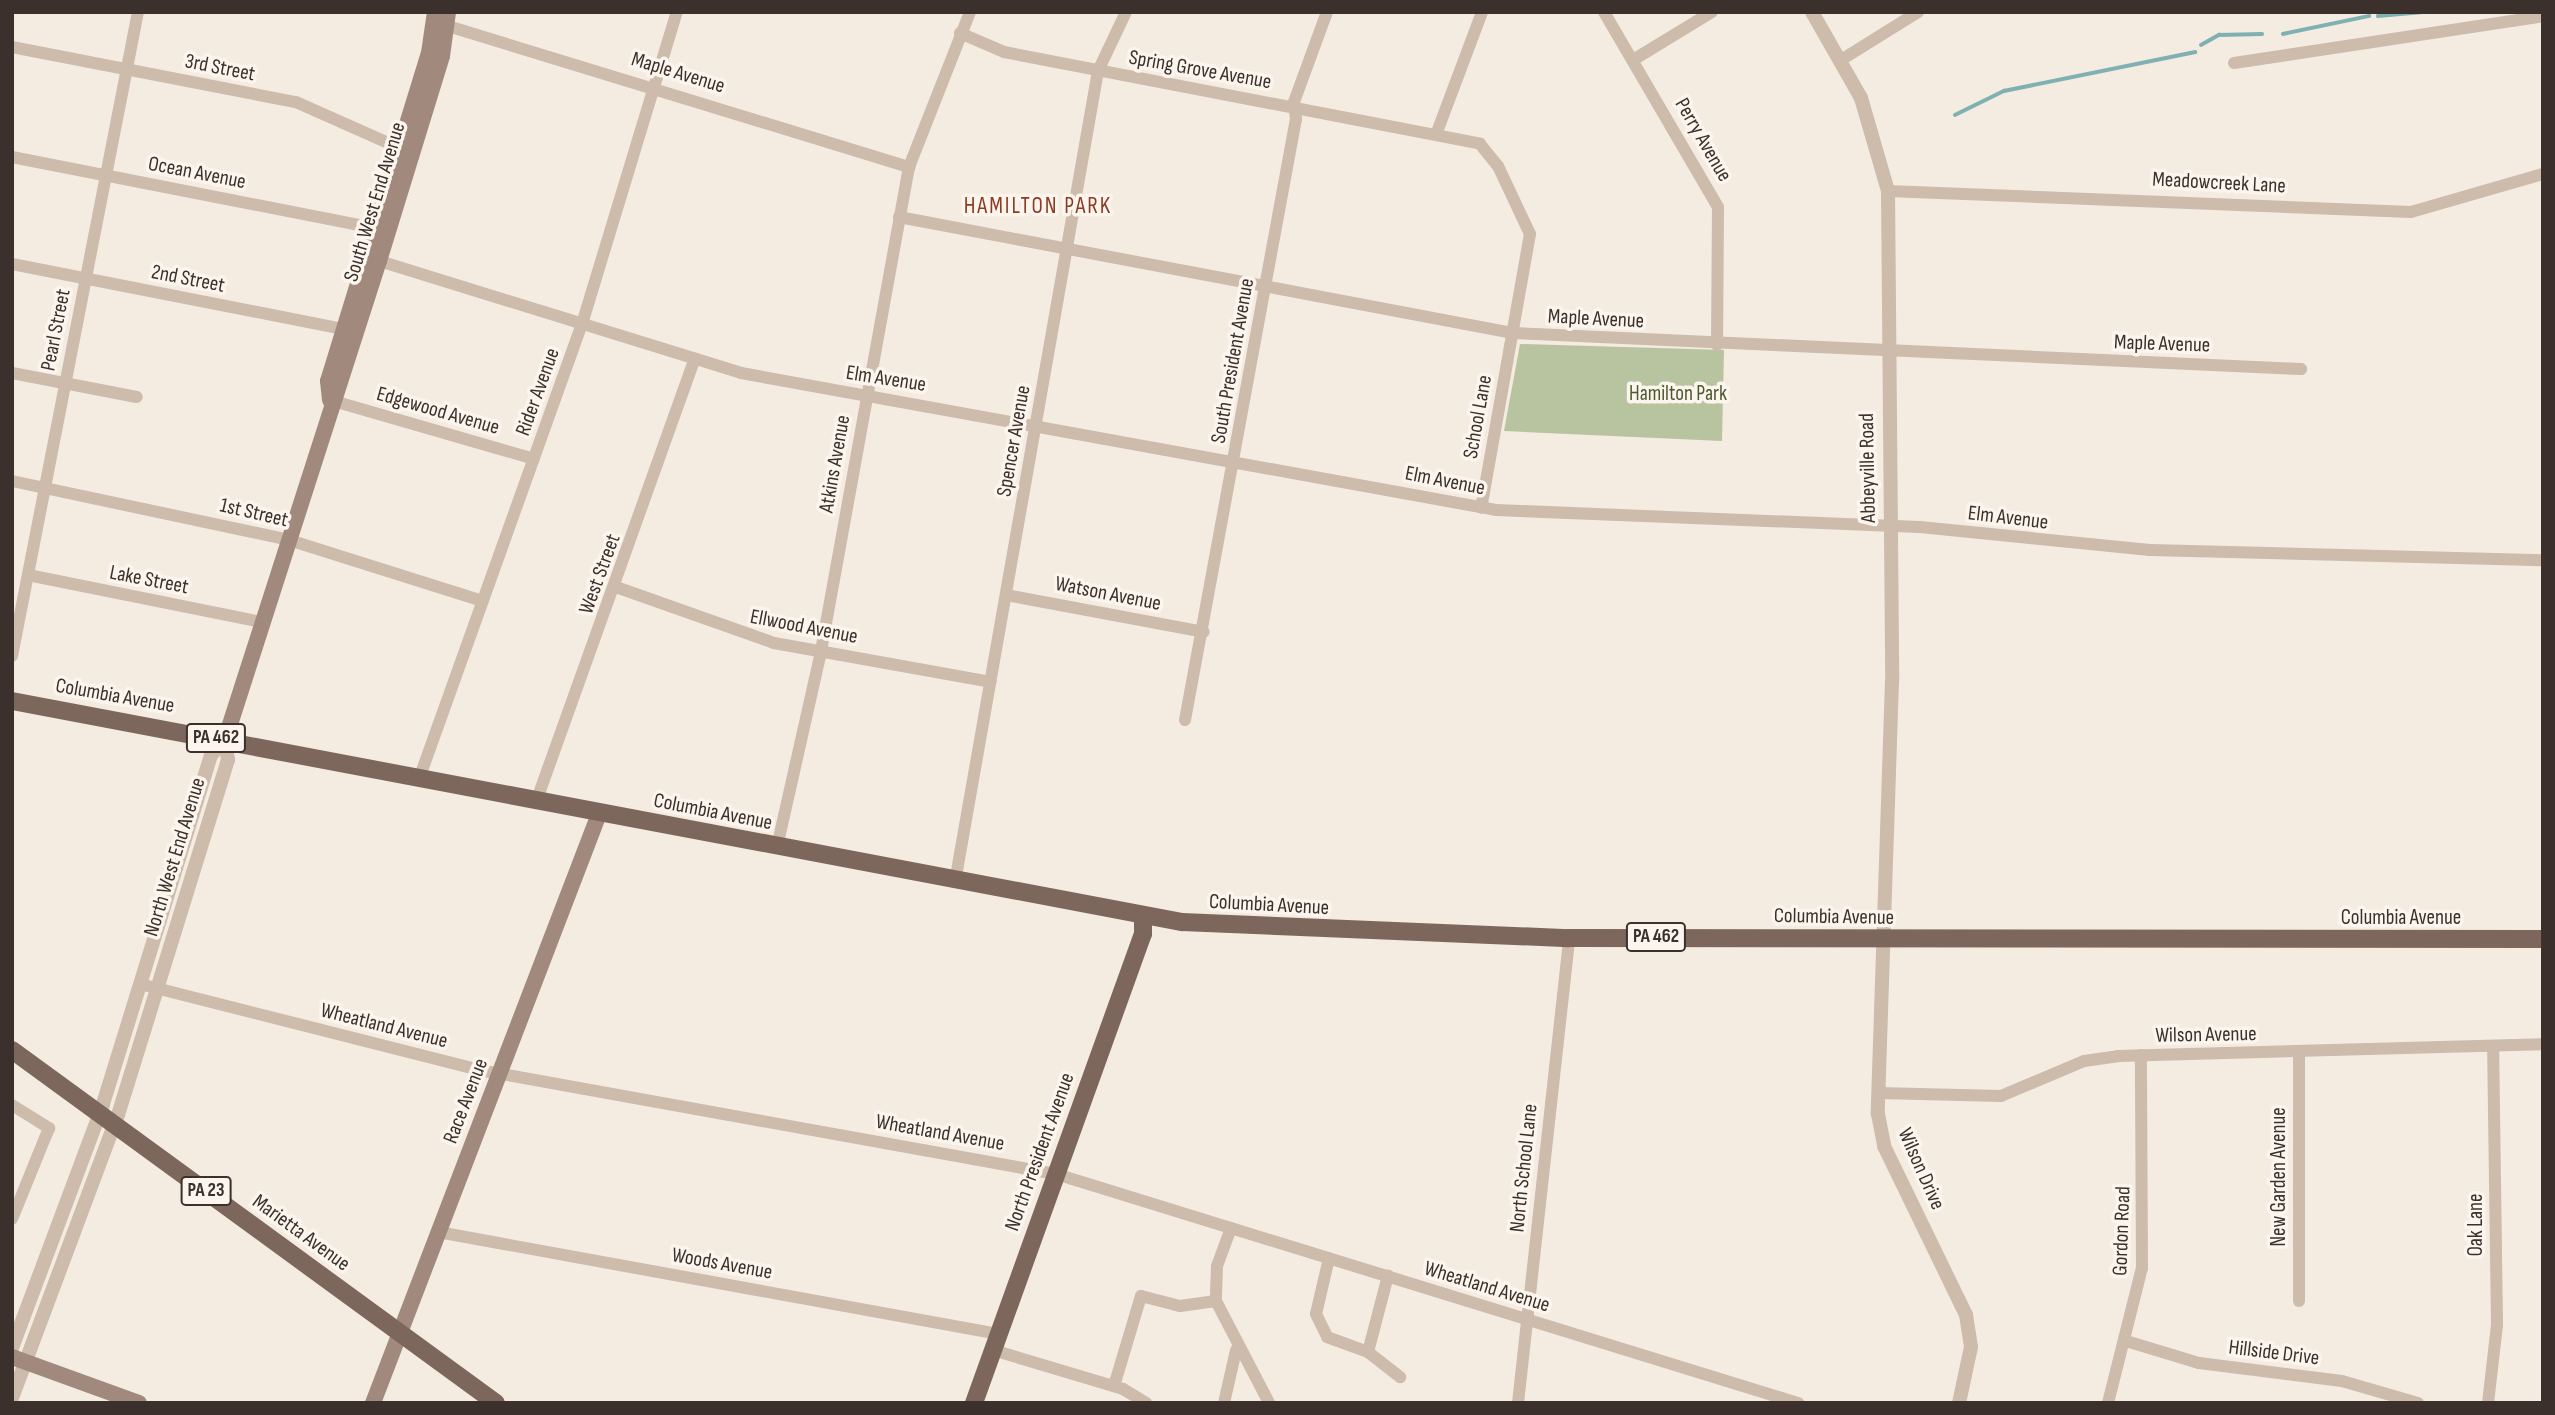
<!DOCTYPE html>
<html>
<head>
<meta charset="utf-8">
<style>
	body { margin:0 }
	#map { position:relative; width:2555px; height:1415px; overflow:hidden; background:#f4ebe1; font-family:"Sofia Sans Condensed",sans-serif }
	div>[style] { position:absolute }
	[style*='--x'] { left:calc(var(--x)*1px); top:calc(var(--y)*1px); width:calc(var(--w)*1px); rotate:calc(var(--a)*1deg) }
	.green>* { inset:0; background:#b8c4a0 }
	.stream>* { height:3.5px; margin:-1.75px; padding:0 1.75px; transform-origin:1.75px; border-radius:1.75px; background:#7fb0b2 }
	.minor>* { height:12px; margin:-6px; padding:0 6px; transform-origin:6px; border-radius:6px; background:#cdbbac }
	.tertiary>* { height:14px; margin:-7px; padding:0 7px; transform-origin:7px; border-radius:7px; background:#cdbbac }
	.secondary>* { height:16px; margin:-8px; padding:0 8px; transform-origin:8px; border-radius:8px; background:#a18a7d }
	.primary>* { height:18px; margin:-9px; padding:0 9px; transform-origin:9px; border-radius:9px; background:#7d675c }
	span { translate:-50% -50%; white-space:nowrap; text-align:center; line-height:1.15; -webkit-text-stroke:7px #fbf5ee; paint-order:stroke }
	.shield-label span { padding:2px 5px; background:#fbf5ee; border:2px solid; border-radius:5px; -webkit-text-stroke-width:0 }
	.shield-label { font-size:19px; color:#3b302b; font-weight:700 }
	.street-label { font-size:21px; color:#3b302b }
	.park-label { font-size:21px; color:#4a5a2e }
	.neighbourhood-label { font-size:23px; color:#8c3b22; letter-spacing:2px }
	.frame { position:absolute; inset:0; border:14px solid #3b302b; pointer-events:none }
</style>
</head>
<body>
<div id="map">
	<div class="green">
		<i style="clip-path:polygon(1520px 344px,1724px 350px,1722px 441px,1504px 431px)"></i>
	</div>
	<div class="stream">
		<i style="--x:2378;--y:16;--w:45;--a:-5.1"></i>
		<i style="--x:2283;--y:34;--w:88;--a:-11.8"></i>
		<i style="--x:2201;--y:45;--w:21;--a:-29"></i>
		<i style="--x:2219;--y:35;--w:43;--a:-1.3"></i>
		<i style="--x:1955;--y:115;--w:55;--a:-26.1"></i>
		<i style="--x:2004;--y:91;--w:195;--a:-11.5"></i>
	</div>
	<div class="minor">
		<i style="--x:1604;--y:12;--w:226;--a:59.7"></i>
		<i style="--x:1718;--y:207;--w:138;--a:90.4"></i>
		<i style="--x:438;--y:23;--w:493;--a:17"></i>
		<i style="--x:960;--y:33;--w:48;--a:23.4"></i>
		<i style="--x:1004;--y:52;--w:485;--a:10.9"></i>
		<i style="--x:1480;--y:144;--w:28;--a:51"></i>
		<i style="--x:1498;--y:166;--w:75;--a:64.8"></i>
		<i style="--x:1530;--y:234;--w:278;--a:100.1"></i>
		<i style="--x:12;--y:47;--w:289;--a:11"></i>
		<i style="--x:296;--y:102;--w:120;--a:24"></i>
		<i style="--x:1633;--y:60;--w:92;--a:-31.3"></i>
		<i style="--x:1841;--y:60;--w:91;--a:-31.9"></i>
		<i style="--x:2234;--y:63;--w:313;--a:-8.6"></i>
		<i style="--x:1437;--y:132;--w:128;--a:-69.4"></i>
		<i style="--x:12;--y:157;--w:370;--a:11.1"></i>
		<i style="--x:1888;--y:191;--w:523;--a:2.3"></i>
		<i style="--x:2411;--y:212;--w:137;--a:-16.1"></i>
		<i style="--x:899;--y:217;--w:625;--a:10.7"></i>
		<i style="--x:1513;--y:333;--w:789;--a:2.62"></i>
		<i style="--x:373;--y:259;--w:385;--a:17.2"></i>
		<i style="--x:741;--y:373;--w:767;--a:10.28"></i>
		<i style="--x:1496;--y:510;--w:424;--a:2.3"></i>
		<i style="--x:1920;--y:527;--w:231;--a:5.7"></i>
		<i style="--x:2150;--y:550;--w:393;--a:1.5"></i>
		<i style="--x:12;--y:264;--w:347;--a:11.1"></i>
		<i style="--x:12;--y:373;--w:127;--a:10.9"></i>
		<i style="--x:330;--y:400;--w:212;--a:16.1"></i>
		<i style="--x:12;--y:481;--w:283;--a:12"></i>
		<i style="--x:289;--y:540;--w:203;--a:17.5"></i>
		<i style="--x:28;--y:575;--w:239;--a:11.4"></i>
		<i style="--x:616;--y:587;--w:168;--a:19.5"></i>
		<i style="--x:774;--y:643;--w:220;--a:10.2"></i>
		<i style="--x:1006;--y:595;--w:201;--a:10.6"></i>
		<i style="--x:12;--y:656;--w:656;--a:-78.93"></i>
		<i style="--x:1185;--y:720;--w:611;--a:-79.54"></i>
		<i style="--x:1296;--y:119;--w:17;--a:-97"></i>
		<i style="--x:1294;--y:102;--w:96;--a:-69.9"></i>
		<i style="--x:419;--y:779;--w:483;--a:-70.3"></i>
		<i style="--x:582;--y:324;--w:326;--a:-73.1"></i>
		<i style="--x:536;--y:802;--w:471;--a:-70.3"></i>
		<i style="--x:777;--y:847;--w:201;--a:-77.3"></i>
		<i style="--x:821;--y:651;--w:492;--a:-79.7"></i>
		<i style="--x:909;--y:167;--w:167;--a:-68.5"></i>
		<i style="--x:955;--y:882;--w:824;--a:-80"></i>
		<i style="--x:1098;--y:71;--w:65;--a:-64.6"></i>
		<i style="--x:140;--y:984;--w:356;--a:14.2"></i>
		<i style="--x:485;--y:1071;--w:580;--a:10.23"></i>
		<i style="--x:1056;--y:1174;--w:777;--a:17.15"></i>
		<i style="--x:2299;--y:1052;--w:249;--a:90"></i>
		<i style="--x:1878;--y:1093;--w:123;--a:1.4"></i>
		<i style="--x:2001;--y:1096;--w:90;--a:-22.9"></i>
		<i style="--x:2084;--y:1061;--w:34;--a:-8"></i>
		<i style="--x:2118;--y:1056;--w:425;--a:-1.6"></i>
		<i style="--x:12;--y:1105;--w:44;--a:31.9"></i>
		<i style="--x:49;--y:1128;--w:98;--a:112.1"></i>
		<i style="--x:1231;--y:1228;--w:40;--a:110.2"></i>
		<i style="--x:1217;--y:1266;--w:35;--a:92"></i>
		<i style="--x:1216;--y:1301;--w:115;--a:62.5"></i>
		<i style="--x:438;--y:1232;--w:569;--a:10.32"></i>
		<i style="--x:1329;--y:1258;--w:57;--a:103.1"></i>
		<i style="--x:1316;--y:1314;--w:25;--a:64"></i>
		<i style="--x:1327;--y:1337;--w:44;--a:20.1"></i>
		<i style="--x:1368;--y:1352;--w:41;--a:38"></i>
		<i style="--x:2126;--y:1341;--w:76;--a:16.8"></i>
		<i style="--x:2199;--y:1363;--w:144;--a:7.2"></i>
		<i style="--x:2342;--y:1381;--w:79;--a:16.1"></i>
		<i style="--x:993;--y:1350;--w:136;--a:16.7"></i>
		<i style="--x:1123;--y:1389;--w:27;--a:31"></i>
		<i style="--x:1368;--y:1352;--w:79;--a:-75.3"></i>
		<i style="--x:1114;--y:1386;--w:94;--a:-73.3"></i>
		<i style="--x:1141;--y:1296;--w:40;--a:14.4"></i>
		<i style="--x:1180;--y:1306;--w:36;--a:-8"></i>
		<i style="--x:1224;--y:1403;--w:54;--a:-77.2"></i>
		<i style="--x:1518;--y:1403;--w:468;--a:-83.7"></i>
		<i style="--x:2108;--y:1403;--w:139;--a:-75.9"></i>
		<i style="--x:2142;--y:1268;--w:213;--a:-90.3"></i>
		<i style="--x:2488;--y:1403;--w:79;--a:-83.4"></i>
		<i style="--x:2497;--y:1325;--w:278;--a:-90.8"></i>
	</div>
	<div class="tertiary">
		<i style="--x:1812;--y:12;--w:99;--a:60.3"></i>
		<i style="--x:1861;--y:98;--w:97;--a:73.8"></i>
		<i style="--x:1888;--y:191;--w:490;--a:89.5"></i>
		<i style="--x:1892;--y:681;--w:433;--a:91.9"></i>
		<i style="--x:1878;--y:1114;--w:33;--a:79"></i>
		<i style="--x:1884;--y:1146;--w:188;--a:64.1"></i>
		<i style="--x:1966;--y:1315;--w:32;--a:81"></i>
		<i style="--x:1971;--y:1347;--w:57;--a:102.1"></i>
		<i style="--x:12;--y:1348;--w:260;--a:-69.5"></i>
		<i style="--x:103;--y:1104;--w:365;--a:-72.8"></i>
		<i style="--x:211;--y:755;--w:21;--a:-47"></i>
		<i style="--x:12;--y:1398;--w:302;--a:-69.5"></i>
		<i style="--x:118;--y:1115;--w:372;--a:-72.8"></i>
		<i style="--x:228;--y:760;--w:20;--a:-99"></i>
	</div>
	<div class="secondary">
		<i style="--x:330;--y:400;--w:19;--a:-96"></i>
		<i style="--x:328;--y:381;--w:343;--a:-72.9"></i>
		<i style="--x:429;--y:53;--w:41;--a:-81.7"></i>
		<i style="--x:225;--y:740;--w:503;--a:-72.18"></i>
		<i style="--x:379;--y:261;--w:214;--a:-72.9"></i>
		<i style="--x:442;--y:56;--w:44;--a:-82.2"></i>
		<i style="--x:12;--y:1357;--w:135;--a:19.9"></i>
		<i style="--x:373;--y:1403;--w:631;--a:-69.01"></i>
	</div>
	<div class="primary">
		<i style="--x:12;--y:701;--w:1191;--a:10.7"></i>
		<i style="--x:1182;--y:922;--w:387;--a:2.4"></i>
		<i style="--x:1569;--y:938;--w:974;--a:0.06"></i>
		<i style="--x:12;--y:1050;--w:599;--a:36.1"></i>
		<i style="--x:974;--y:1403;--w:499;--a:-70.2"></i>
		<i style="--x:1143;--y:934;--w:18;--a:-90"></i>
	</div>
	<div class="shield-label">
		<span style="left:216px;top:738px">PA 462</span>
		<span style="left:1656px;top:937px">PA 462</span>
		<span style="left:206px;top:1191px">PA 23</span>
	</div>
	<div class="street-label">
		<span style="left:220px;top:68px;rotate:11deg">3rd Street</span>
		<span style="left:1200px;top:70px;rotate:10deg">Spring Grove Avenue</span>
		<span style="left:678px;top:73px;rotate:17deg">Maple Avenue</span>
		<span style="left:1703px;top:140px;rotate:60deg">Perry Avenue</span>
		<span style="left:197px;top:173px;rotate:11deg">Ocean Avenue</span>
		<span style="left:2219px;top:183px;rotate:3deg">Meadowcreek Lane</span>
		<span style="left:375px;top:202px;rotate:-73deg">South West End Avenue</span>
		<span style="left:188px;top:279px;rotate:11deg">2nd Street</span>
		<span style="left:1596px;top:319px;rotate:3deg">Maple Avenue</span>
		<span style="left:56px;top:330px;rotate:-79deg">Pearl Street</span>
		<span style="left:2162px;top:344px;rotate:2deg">Maple Avenue</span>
		<span style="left:1233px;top:361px;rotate:-80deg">South President Avenue</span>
		<span style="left:886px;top:379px;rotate:9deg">Elm Avenue</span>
		<span style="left:538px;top:392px;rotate:-70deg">Rider Avenue</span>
		<span style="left:438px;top:411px;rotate:16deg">Edgewood Avenue</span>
		<span style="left:1478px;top:417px;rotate:-80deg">School Lane</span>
		<span style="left:1014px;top:441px;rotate:-80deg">Spencer Avenue</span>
		<span style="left:835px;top:464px;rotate:-80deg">Atkins Avenue</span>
		<span style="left:1868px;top:468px;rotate:-91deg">Abbeyville Road</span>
		<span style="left:1445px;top:481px;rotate:11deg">Elm Avenue</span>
		<span style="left:254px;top:513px;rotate:13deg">1st Street</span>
		<span style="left:2008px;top:518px;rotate:7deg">Elm Avenue</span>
		<span style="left:600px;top:574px;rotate:-70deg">West Street</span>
		<span style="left:149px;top:580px;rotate:11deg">Lake Street</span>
		<span style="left:1108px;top:594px;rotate:11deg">Watson Avenue</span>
		<span style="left:804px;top:627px;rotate:11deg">Ellwood Avenue</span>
		<span style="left:115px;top:696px;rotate:10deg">Columbia Avenue</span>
		<span style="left:713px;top:812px;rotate:11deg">Columbia Avenue</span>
		<span style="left:175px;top:857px;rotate:-73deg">North West End Avenue</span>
		<span style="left:1269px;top:905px;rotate:3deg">Columbia Avenue</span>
		<span style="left:1834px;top:917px;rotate:1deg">Columbia Avenue</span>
		<span style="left:2401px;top:918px">Columbia Avenue</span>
		<span style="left:384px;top:1026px;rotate:14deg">Wheatland Avenue</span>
		<span style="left:2206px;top:1035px;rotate:-1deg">Wilson Avenue</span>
		<span style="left:466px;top:1101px;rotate:-69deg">Race Avenue</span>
		<span style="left:940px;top:1133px;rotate:10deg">Wheatland Avenue</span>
		<span style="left:1040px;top:1152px;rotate:-70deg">North President Avenue</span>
		<span style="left:1524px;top:1168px;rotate:-84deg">North School Lane</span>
		<span style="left:1921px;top:1169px;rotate:66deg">Wilson Drive</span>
		<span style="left:2279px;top:1177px;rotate:-90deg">New Garden Avenue</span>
		<span style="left:2476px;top:1225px;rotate:-90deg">Oak Lane</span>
		<span style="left:2122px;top:1231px;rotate:-88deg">Gordon Road</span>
		<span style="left:301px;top:1233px;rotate:36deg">Marietta Avenue</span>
		<span style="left:722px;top:1264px;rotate:10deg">Woods Avenue</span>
		<span style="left:1487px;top:1287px;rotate:17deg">Wheatland Avenue</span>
		<span style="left:2274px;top:1353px;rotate:7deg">Hillside Drive</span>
	</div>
	<div class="park-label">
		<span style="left:1678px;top:394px">Hamilton Park</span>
	</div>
	<div class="neighbourhood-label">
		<span style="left:1038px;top:206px">HAMILTON PARK</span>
	</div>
	<div class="frame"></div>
</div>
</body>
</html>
